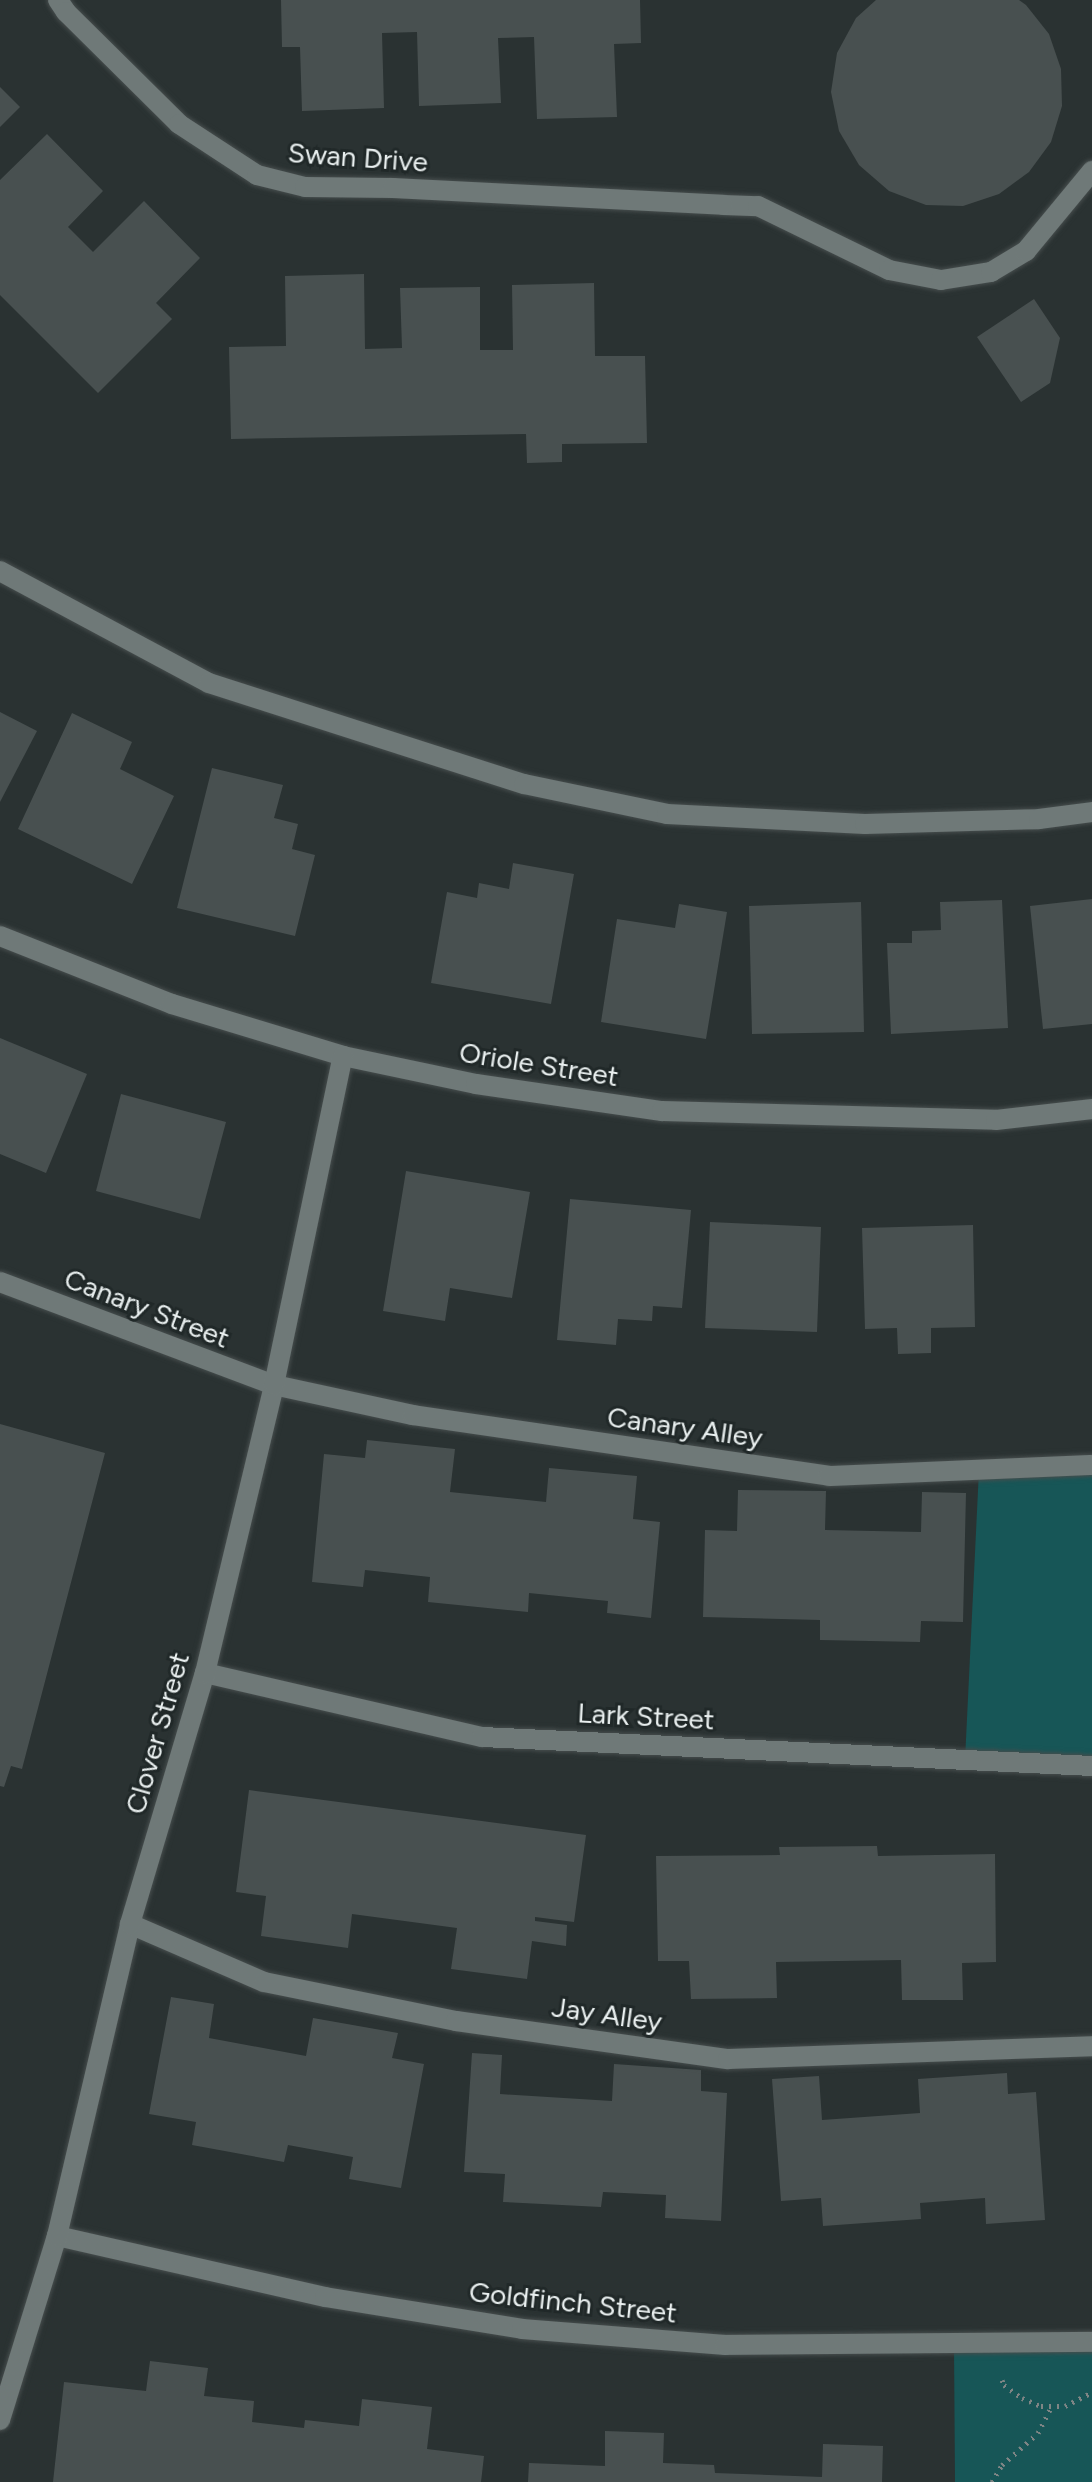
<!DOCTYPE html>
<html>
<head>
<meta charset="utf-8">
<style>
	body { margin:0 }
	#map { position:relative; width:1092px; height:2482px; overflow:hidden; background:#2a3232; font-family:Figtree,sans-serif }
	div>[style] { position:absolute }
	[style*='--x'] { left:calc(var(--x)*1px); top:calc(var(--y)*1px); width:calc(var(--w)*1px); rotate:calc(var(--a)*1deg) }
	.green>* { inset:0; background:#175657 }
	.building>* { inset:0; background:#485050 }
	.path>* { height:5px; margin-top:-2.5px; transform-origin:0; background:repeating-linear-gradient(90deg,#7e8585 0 2px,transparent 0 8px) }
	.roads { filter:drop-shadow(0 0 2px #464d4d) drop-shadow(0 0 2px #464d4d) }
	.service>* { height:20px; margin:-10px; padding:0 10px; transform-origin:10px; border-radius:10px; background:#6f7978 }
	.minor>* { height:20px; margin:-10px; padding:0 10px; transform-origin:10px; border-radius:10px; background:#6f7978 }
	span { translate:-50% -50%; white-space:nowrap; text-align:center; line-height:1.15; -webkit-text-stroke:6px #202828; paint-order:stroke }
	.street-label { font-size:28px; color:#e9efef }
</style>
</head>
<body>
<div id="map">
	<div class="green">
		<i style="clip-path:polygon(1092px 1465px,1092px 1766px,965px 1760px,979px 1470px)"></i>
		<i style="clip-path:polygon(1092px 2343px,1092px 2482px,955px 2482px,954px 2344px)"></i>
	</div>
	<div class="building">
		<i style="clip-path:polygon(281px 0,640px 0,641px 43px,614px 44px,617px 117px,537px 119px,534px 37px,498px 38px,501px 103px,419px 106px,417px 32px,382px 33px,384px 108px,302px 111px,300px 47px,282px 47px)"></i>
		<i style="clip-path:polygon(876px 0,1019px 0,1026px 5px,1049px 34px,1061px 69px,1062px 106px,1051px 142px,1029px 172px,999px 194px,963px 206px,926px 205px,889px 191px,859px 165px,839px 131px,831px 92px,837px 53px,856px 18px)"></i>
		<i style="clip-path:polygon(0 87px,20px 107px,0 127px)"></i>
		<i style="clip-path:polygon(47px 134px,103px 191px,68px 227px,93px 252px,144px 201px,200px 258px,156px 303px,172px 319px,98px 393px,0 295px,0 180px)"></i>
		<i style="clip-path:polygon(364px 274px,365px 349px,402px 348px,400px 288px,480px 287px,480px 350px,513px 350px,512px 285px,594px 283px,595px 356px,645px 356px,647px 443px,562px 444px,562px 462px,527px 463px,526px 434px,231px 439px,229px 347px,286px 346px,285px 276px)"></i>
		<i style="clip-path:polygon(1034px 299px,1060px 338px,1050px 383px,1021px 402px,977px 337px)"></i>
		<i style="clip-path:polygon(0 712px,37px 731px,0 802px)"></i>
		<i style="clip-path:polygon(72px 713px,132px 742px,120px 769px,174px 796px,132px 884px,18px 829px)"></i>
		<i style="clip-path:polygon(212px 768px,283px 785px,274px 818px,298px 824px,292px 849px,315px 855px,295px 936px,177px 908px)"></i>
		<i style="clip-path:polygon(513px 863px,574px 874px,551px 1004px,431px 983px,447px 892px,477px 898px,479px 883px,509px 889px)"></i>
		<i style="clip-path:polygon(1092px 899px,1092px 1024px,1043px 1029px,1030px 906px)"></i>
		<i style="clip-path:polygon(1002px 900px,1008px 1028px,891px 1034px,887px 943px,912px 943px,912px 931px,941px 930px,940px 902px)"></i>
		<i style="clip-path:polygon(861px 902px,864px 1032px,752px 1034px,749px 906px)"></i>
		<i style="clip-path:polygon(679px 904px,727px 912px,706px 1039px,601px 1022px,617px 919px,675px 928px)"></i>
		<i style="clip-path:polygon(0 1038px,87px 1074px,46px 1173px,0 1154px)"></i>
		<i style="clip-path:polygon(121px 1094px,226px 1122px,200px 1219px,96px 1191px)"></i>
		<i style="clip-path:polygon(406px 1171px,530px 1192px,512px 1298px,450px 1288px,445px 1321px,383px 1311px)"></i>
		<i style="clip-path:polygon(570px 1199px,691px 1210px,682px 1308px,653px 1306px,652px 1321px,618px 1319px,616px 1345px,557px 1340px)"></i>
		<i style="clip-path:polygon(710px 1222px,821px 1227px,817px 1332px,705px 1328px)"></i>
		<i style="clip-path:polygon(973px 1225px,975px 1327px,931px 1328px,931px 1353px,898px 1354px,897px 1328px,865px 1329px,862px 1228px)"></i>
		<i style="clip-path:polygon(0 1424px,105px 1453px,22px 1769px,11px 1766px,4px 1787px,0 1786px)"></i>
		<i style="clip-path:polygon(367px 1440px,455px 1449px,450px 1492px,546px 1502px,549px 1468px,637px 1476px,633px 1519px,660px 1522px,651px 1618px,607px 1613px,608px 1601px,529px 1593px,528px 1612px,428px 1602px,430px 1577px,365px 1570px,363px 1587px,312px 1582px,324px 1454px,365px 1458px)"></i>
		<i style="clip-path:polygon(738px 1490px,826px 1491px,825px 1530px,921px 1532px,922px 1492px,966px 1493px,963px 1622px,921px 1621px,920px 1642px,820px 1640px,820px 1620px,703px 1617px,705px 1530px,737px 1531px)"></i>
		<i style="clip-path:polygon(249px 1790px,586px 1835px,574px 1922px,535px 1917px,535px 1921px,567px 1925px,566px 1946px,532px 1941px,527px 1979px,451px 1969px,457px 1928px,352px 1914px,348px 1948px,261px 1936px,266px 1896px,236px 1892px)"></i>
		<i style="clip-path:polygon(877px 1846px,878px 1856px,995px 1854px,996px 1962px,962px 1963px,963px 2000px,902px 2000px,901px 1960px,776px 1962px,777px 1998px,691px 1999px,689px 1961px,658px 1961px,656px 1856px,780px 1855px,779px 1847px)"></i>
		<i style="clip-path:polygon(171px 1997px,214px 2004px,209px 2038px,306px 2056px,313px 2018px,398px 2033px,392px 2058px,424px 2064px,401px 2188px,349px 2179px,353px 2157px,288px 2145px,284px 2162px,192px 2145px,196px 2122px,149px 2114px)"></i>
		<i style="clip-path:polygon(472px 2053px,502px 2055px,500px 2094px,612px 2101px,614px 2064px,701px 2070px,701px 2091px,727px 2093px,721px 2221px,665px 2218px,666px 2195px,603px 2192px,601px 2207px,503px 2202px,505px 2174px,464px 2172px)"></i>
		<i style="clip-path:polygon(1007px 2073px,1008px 2094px,1036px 2092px,1045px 2220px,986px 2224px,985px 2198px,920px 2203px,921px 2219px,823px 2226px,821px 2198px,781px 2201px,772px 2079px,819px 2076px,822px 2120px,920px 2113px,918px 2079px)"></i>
		<i style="clip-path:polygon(150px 2361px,208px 2368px,204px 2396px,254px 2401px,252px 2422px,304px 2428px,305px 2420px,359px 2426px,362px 2399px,432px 2407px,427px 2449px,484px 2456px,481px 2482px,53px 2482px,64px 2382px,146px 2391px)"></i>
		<i style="clip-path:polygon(605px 2431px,664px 2433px,663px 2463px,714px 2465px,715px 2473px,822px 2477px,823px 2444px,883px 2446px,882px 2482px,528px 2482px,529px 2463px,605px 2466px)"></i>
	</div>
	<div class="path">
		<i style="--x:1002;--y:2380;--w:5;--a:68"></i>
		<i style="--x:1004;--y:2385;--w:22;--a:36"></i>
		<i style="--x:1022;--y:2398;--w:21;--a:23"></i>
		<i style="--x:1041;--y:2406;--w:24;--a:0"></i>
		<i style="--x:1065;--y:2406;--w:30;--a:-27"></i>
		<i style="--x:992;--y:2482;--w:20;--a:-60"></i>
		<i style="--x:1002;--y:2465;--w:48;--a:-41.6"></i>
		<i style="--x:1038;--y:2433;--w:30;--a:-63"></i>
	</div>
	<div class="roads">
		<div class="service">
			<i style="--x:723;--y:205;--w:35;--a:2"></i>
			<i style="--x:758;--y:206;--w:146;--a:26"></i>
			<i style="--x:889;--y:270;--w:53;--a:10.9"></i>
			<i style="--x:941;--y:280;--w:51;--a:-9.1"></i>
			<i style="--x:991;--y:272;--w:41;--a:-31"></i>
			<i style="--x:1026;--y:251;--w:104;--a:-50.5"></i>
			<i style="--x:0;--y:571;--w:237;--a:28.2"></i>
			<i style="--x:209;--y:683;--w:331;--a:17.8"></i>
			<i style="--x:524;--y:784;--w:146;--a:11.8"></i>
			<i style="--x:667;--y:814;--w:198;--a:2.9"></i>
			<i style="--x:865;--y:824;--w:174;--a:-1.6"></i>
			<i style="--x:1039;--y:819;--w:53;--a:-7.5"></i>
			<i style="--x:274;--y:1385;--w:142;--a:12.2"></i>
			<i style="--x:413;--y:1415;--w:420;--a:8.3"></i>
			<i style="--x:829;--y:1476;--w:263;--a:-2.4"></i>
			<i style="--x:130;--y:1924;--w:146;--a:23.4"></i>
			<i style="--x:264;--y:1982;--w:196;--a:11.5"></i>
			<i style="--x:456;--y:2021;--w:275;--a:8"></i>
			<i style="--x:728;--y:2059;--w:364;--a:-2"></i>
		</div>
		<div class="minor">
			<i style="--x:58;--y:0;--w:14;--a:56"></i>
			<i style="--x:66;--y:12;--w:159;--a:44.7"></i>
			<i style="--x:179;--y:124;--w:93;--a:33.2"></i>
			<i style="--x:257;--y:175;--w:49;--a:14"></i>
			<i style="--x:305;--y:187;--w:88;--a:0.7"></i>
			<i style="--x:393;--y:188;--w:330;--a:2.9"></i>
			<i style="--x:0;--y:936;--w:185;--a:21.6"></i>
			<i style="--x:172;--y:1004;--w:179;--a:16.9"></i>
			<i style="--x:343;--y:1056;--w:136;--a:11.9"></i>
			<i style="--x:476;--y:1084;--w:188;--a:8.3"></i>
			<i style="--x:662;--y:1111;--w:334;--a:1.5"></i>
			<i style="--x:996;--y:1120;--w:97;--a:-6.5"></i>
			<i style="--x:0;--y:1282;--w:293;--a:20.6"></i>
			<i style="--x:205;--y:1673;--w:284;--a:13"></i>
			<i style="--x:482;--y:1737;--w:611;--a:2.72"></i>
			<i style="--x:57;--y:2236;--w:275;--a:12.8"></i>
			<i style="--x:325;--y:2297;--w:200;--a:9.2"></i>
			<i style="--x:522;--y:2329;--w:204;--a:4.5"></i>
			<i style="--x:725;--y:2345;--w:367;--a:-0.5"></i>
			<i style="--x:0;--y:2420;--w:193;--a:-72.8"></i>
			<i style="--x:57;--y:2236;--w:320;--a:-76.8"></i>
			<i style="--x:130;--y:1924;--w:262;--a:-73.4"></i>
			<i style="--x:205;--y:1673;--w:296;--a:-76.5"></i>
			<i style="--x:274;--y:1385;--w:336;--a:-78.2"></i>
		</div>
	</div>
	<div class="street-label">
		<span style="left:358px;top:157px;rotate:4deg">Swan Drive</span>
		<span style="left:539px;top:1064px;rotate:9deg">Oriole Street</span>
		<span style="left:147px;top:1308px;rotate:21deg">Canary Street</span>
		<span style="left:685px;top:1427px;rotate:8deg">Canary Alley</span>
		<span style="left:646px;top:1716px;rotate:3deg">Lark Street</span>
		<span style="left:157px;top:1733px;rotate:-74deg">Clover Street</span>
		<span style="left:607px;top:2014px;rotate:8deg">Jay Alley</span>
		<span style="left:573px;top:2302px;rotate:6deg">Goldfinch Street</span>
	</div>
</div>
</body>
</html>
